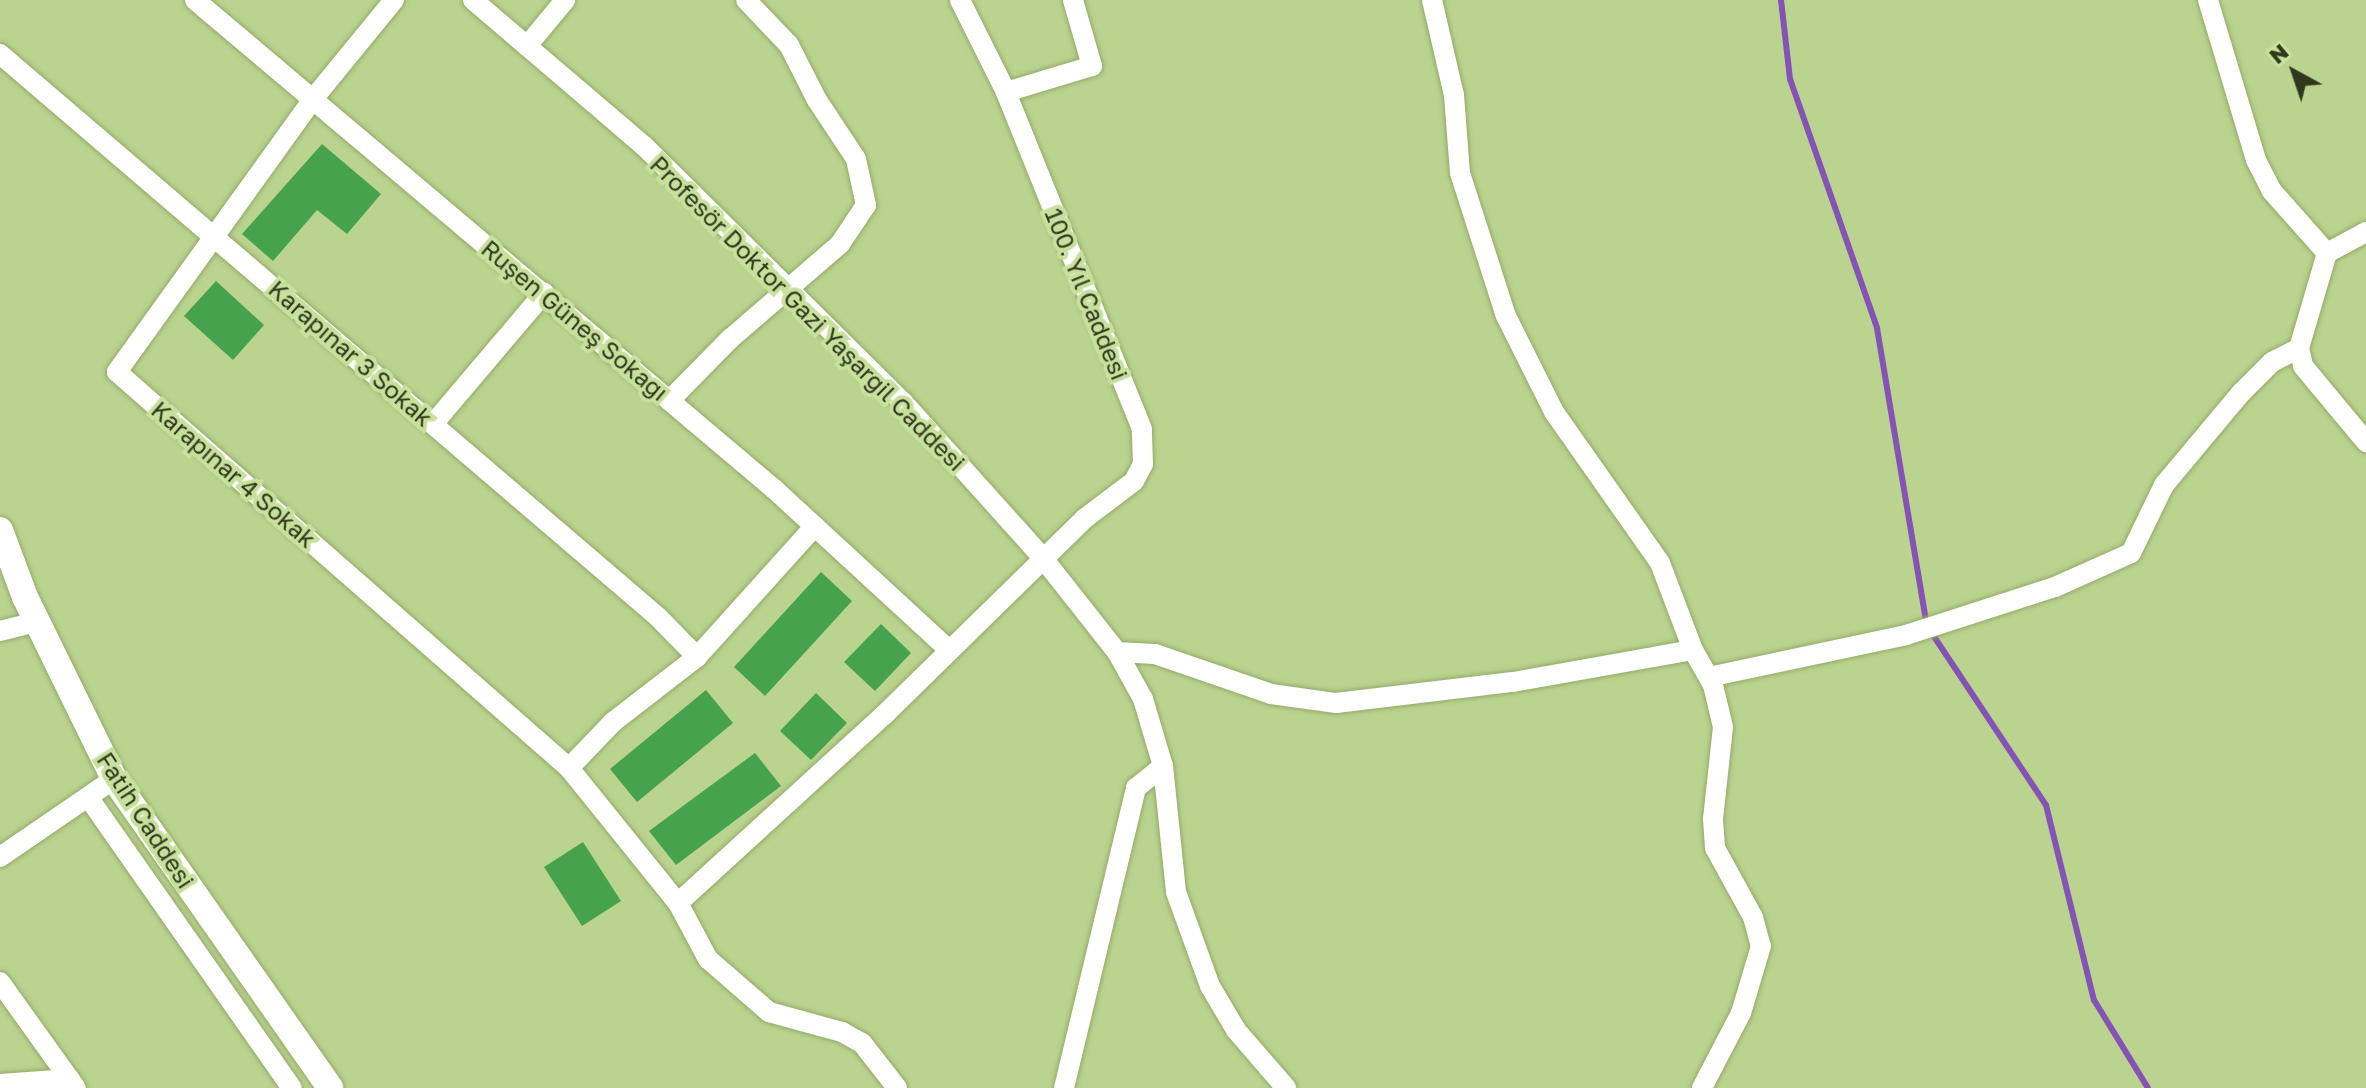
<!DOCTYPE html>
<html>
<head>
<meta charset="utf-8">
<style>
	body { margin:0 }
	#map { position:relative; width:2366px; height:1088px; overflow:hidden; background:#bad38f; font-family:"Golos Text",sans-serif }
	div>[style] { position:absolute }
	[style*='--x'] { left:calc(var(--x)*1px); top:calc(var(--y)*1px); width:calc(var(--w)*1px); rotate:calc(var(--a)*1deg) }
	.stream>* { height:6px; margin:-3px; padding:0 3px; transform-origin:3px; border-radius:3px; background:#8453b5 }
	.building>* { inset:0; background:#46a24c }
	.roads { filter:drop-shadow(0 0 2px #93aa68) drop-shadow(0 0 2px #93aa68) }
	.minor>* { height:20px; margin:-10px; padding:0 10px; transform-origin:10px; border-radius:10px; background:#fff }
	.major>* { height:26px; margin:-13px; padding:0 13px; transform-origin:13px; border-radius:13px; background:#fff }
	span { translate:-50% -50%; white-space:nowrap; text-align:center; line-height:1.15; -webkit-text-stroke:8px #c7e09c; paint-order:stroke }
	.street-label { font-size:24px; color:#30391e }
	.north { position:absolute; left:2254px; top:32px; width:80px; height:80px; -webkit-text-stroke:6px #c7e09c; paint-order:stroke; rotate:320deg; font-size:22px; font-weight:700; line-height:32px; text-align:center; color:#30391e }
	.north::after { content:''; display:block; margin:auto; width:28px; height:36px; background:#30391e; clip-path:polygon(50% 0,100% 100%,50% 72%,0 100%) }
</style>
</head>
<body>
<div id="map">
	<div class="stream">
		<i style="--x:1781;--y:0;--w:80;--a:83.5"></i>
		<i style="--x:1790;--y:79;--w:264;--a:70.7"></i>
		<i style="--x:1877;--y:328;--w:302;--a:80.5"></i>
		<i style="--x:1927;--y:626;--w:215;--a:56.4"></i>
		<i style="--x:2046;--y:805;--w:201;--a:76.2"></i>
		<i style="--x:2094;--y:1000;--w:103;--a:58.5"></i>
	</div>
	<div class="building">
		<i style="clip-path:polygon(322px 144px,381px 194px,347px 234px,317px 210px,273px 261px,242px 234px)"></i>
		<i style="clip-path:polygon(216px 281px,264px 325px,233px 360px,184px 316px)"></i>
		<i style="clip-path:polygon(821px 572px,852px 601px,765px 696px,734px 667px)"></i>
		<i style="clip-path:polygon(881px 624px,911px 653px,875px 691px,844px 662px)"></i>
		<i style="clip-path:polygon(706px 690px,733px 723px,637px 802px,610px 769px)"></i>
		<i style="clip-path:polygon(816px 693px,847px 723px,811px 760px,780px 731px)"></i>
		<i style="clip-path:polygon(755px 753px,781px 786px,676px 865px,649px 831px)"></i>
		<i style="clip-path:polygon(583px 842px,621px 901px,582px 926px,544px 867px)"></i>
	</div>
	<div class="roads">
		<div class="minor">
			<i style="--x:195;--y:0;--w:758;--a:40.18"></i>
			<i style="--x:774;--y:489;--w:236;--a:42.6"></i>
			<i style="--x:394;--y:0;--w:128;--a:129.3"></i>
			<i style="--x:313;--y:99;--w:336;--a:125.7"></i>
			<i style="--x:117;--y:372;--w:601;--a:41.22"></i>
			<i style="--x:569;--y:768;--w:174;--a:51.1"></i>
			<i style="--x:678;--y:903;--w:64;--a:61.8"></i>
			<i style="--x:708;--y:959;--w:81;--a:41"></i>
			<i style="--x:769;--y:1012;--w:76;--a:15.3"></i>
			<i style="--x:842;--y:1032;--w:23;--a:29"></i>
			<i style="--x:862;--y:1043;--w:57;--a:52.1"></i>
			<i style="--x:473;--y:0;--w:225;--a:40.5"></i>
			<i style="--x:644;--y:146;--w:364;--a:44.7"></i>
			<i style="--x:903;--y:402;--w:208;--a:48.1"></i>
			<i style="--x:1042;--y:557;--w:121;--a:51.7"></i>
			<i style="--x:1117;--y:652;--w:54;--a:61"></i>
			<i style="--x:1143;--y:699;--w:70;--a:73.4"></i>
			<i style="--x:1163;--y:766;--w:127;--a:84.1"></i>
			<i style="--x:1176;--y:892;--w:100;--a:70.1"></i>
			<i style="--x:1210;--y:986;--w:51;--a:59.4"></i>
			<i style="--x:1236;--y:1030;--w:77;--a:49.2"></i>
			<i style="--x:1432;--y:0;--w:98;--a:77"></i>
			<i style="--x:1454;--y:95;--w:78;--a:85.6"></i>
			<i style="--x:1460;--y:173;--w:150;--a:72.2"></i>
			<i style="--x:1506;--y:316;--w:107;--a:63.4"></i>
			<i style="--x:1554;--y:412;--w:184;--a:54.9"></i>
			<i style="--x:1660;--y:563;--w:93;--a:69.2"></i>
			<i style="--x:1693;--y:650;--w:40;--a:60.3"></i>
			<i style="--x:1713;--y:685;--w:43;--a:76.6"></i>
			<i style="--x:1723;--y:727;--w:93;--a:96.2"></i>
			<i style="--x:1713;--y:819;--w:29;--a:86"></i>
			<i style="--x:1715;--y:848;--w:79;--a:61.2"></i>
			<i style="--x:1753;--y:917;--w:30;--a:75"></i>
			<i style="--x:1761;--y:946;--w:70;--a:106.6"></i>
			<i style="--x:1741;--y:1013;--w:85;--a:117.5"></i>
			<i style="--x:2208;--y:0;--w:167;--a:73.3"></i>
			<i style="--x:2256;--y:160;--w:34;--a:63"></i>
			<i style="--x:2271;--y:190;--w:84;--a:48.4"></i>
			<i style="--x:2327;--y:253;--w:99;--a:106.4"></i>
			<i style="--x:2299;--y:348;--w:18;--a:77"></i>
			<i style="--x:2303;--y:366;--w:99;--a:50.3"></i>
			<i style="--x:527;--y:46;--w:60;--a:-50.4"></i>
			<i style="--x:0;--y:54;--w:866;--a:40.55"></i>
			<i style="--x:658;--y:617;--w:56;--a:45.7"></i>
			<i style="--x:1006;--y:92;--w:90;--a:-16.8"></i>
			<i style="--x:1092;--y:66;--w:69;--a:-106.1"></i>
			<i style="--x:2327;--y:253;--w:44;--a:-28.3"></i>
			<i style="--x:670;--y:400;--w:86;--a:-45.5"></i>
			<i style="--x:730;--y:339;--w:145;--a:-40.8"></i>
			<i style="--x:840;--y:244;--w:47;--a:-56.3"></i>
			<i style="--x:866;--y:205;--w:47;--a:-102.3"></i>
			<i style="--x:856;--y:159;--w:71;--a:-123.5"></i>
			<i style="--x:817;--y:100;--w:62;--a:-117"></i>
			<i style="--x:789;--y:45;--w:62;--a:-133.7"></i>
			<i style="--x:433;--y:424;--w:172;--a:-49.7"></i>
			<i style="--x:0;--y:631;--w:38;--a:-14"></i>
			<i style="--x:1117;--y:652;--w:38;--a:3"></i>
			<i style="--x:1155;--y:654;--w:123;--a:19"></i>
			<i style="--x:1271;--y:694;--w:66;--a:7.9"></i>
			<i style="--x:1336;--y:703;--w:178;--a:-6.8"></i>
			<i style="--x:1513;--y:682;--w:183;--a:-10.1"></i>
			<i style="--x:1709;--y:677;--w:201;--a:-12"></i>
			<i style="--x:1906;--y:635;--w:157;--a:-17.9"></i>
			<i style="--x:2055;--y:587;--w:83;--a:-24.1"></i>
			<i style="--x:2131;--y:553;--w:76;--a:-64.1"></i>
			<i style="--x:2164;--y:485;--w:120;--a:-50.1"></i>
			<i style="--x:2241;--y:393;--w:44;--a:-45"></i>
			<i style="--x:2272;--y:362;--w:30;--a:-27"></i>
			<i style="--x:569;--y:768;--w:64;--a:-46.3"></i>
			<i style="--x:613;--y:722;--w:106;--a:-37.7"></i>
			<i style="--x:697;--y:657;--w:176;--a:-48"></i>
			<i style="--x:88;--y:797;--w:355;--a:55"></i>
			<i style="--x:0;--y:857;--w:138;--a:-34.4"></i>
			<i style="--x:678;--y:903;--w:279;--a:-42.4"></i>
			<i style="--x:884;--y:715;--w:280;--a:-44.4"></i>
			<i style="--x:1084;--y:519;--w:63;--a:-37.2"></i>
			<i style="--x:1134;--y:481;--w:19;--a:-62"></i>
			<i style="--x:1143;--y:464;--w:35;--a:-92"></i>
			<i style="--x:1142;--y:429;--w:363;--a:-112"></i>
			<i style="--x:1006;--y:92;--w:103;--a:-116.6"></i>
			<i style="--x:0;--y:982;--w:130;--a:54.4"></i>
			<i style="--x:0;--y:1084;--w:70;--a:-4.1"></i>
			<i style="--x:1064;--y:1088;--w:309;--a:-76.5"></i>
			<i style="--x:1136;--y:788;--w:35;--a:-39"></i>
		</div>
		<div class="major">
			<i style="--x:0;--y:530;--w:72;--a:69.5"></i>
			<i style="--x:25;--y:597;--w:203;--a:63.9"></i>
			<i style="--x:114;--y:779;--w:377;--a:55"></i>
		</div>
	</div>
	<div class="street-label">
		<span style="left:1087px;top:294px;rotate:68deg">100. Yıl Caddesi</span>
		<span style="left:808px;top:313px;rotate:45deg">Profesör Doktor Gazi Yaşargil Caddesi</span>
		<span style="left:575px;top:320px;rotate:40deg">Ruşen Güneş Sokağı</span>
		<span style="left:351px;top:353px;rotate:41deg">Karapınar 3 Sokak</span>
		<span style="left:234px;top:474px;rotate:41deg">Karapınar 4 Sokak</span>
		<span style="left:146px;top:820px;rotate:57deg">Fatih Caddesi</span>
	</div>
	<div class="north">N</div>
</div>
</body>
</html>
